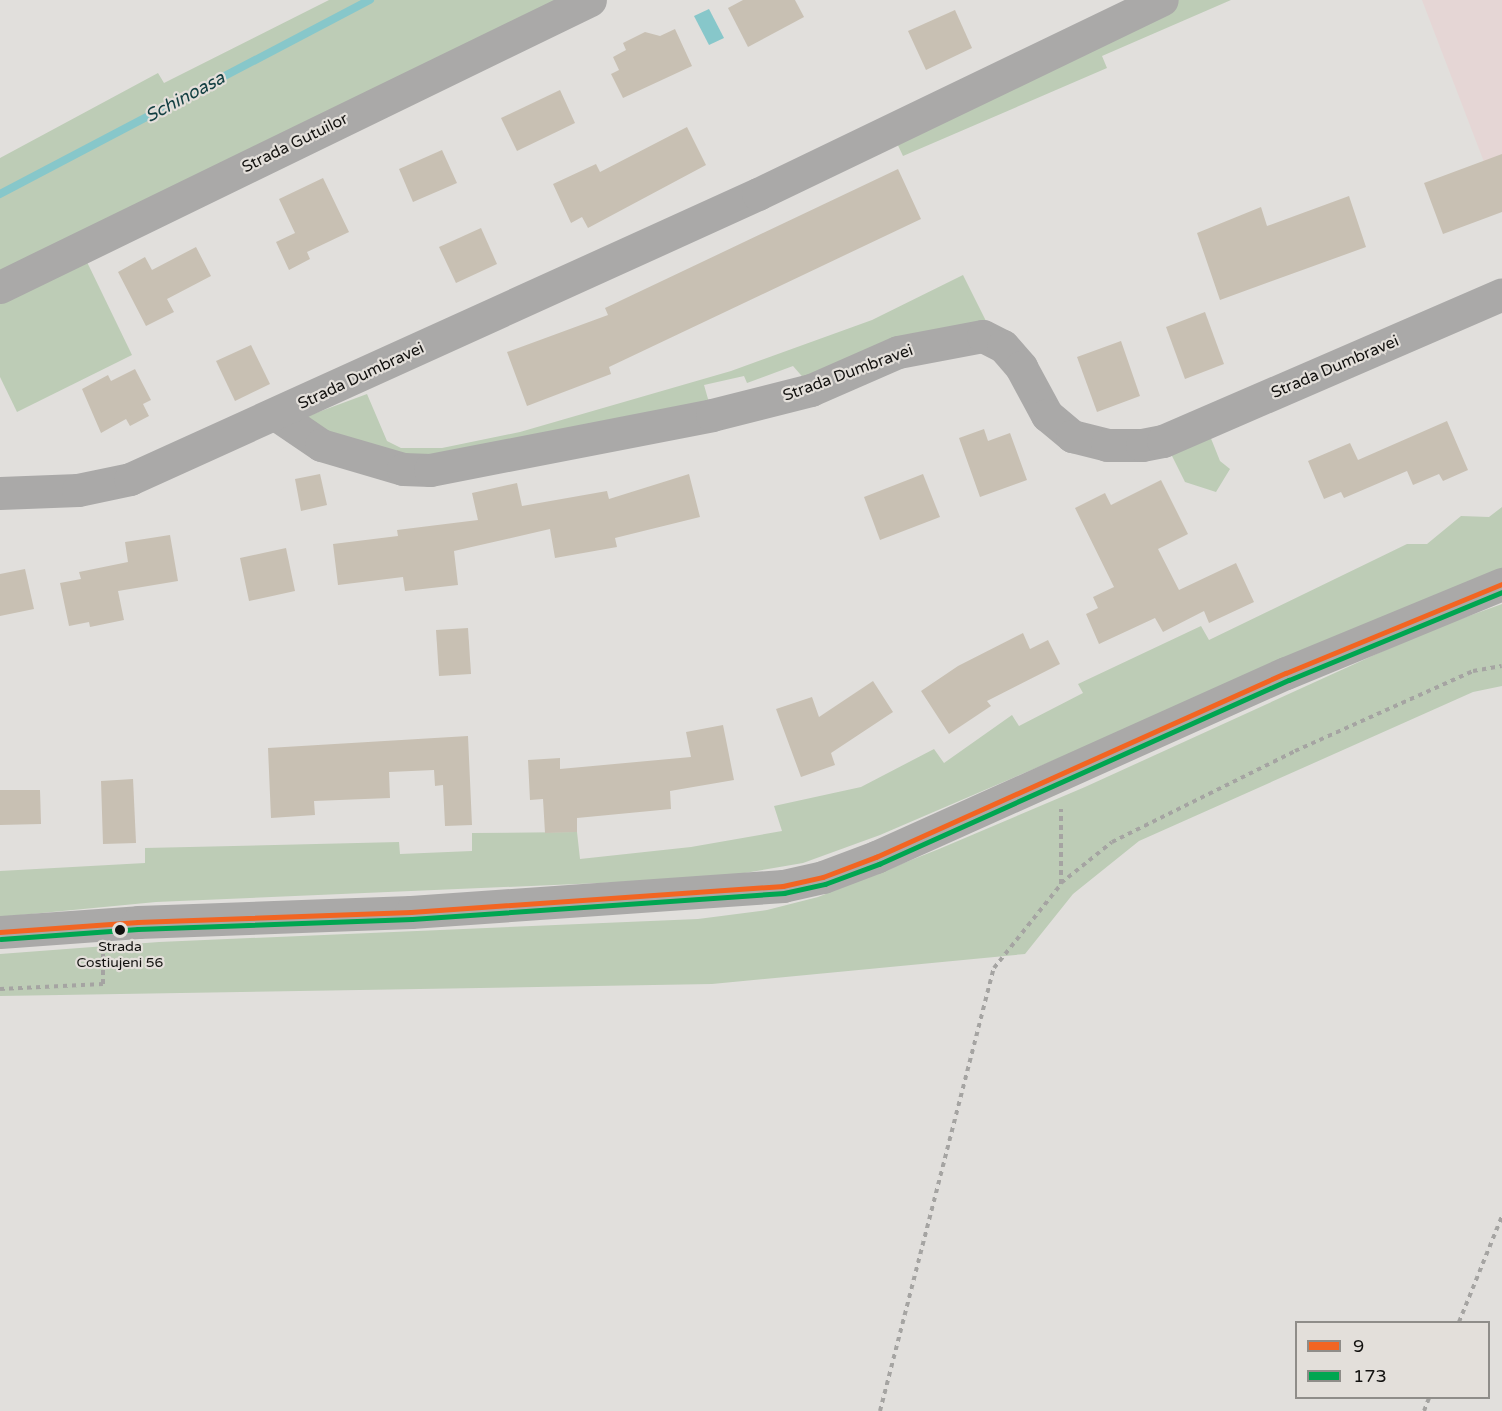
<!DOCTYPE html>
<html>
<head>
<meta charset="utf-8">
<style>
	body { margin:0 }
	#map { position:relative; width:1502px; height:1411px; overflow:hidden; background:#e1dfdc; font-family:"Varela Round",sans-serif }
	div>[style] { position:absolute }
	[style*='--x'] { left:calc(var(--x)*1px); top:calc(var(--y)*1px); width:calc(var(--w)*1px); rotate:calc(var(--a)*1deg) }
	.commercial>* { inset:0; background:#e5d6d5 }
	.green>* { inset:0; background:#bdccb6 }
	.water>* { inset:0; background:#87c7ca }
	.stream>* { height:8px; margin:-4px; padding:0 4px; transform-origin:4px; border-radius:4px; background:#87c7ca }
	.building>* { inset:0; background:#c8c0b3 }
	.path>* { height:4px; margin-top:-2px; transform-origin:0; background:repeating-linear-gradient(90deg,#a5a4a2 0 4.5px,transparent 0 9px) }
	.minor>* { height:33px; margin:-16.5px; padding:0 16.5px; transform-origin:16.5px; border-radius:16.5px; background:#aaa9a8 }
	.bus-1>* { height:4.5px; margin:-2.25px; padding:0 2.25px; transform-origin:2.25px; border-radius:2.25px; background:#f26522 }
	.bus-2>* { height:4.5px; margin:-2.25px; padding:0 2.25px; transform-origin:2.25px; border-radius:2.25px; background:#00a651 }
	.dots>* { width:16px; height:16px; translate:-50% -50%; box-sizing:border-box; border:3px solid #e3dfda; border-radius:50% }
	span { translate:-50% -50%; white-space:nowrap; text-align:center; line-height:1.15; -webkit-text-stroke:4.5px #e3dfda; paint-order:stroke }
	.bus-label { font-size:14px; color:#12110f }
	.street-label { font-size:16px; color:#12110f }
	.water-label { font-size:18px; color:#144043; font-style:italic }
	.legend { position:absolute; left:1295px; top:1321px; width:195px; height:78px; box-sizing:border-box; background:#e3dfda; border:2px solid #8f8d89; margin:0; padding:8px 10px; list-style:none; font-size:18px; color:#12110f }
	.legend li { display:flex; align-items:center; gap:12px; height:30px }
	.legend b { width:30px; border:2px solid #8f8d89 }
</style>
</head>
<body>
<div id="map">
	<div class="commercial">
		<i style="clip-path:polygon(1422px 0,1502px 0,1502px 209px)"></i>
	</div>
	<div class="green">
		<i style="clip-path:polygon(329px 0,560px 0,0 274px,0 158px,158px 73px,164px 83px)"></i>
		<i style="clip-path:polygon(1178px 0,1231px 0,1102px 56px,1107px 68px,903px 156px,895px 139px)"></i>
		<i style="clip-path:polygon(87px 262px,132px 355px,17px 412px,0 377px,0 304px)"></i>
		<i style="clip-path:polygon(963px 275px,988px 325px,807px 382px,793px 366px,747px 383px,744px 376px,704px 385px,710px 406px,433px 460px,323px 435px,305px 417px,367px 394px,387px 441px,401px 448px,442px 448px,520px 432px,731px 371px,872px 320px)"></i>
		<i style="clip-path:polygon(1210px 436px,1220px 461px,1230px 469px,1216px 492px,1185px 482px,1170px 452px)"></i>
		<i style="clip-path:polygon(1502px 507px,1502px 568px,880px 835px,803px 863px,715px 878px,156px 902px,0 917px,0 871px,145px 863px,145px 848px,399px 842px,400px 854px,472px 851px,472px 833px,577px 832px,580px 859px,691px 847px,782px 831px,774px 806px,861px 787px,934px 749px,944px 763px,1012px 715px,1019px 726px,1083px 693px,1078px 684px,1201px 626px,1209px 640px,1407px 544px,1427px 544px,1461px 516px,1489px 517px)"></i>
		<i style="clip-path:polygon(1502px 604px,1502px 686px,1473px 692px,1139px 841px,1073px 894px,1025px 954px,712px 984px,0 996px,0 954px,159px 942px,698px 919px,767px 910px,818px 897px,939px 849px,1085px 787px,1427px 631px)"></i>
	</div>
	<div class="water">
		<i style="clip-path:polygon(709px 9px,724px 38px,709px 45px,694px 16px)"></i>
	</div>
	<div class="stream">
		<i style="--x:0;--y:194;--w:418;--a:-27.7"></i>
	</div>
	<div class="building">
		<i style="clip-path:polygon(743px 0,795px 0,804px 17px,748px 47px,728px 8px)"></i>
		<i style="clip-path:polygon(955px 10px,972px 48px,926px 70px,908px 31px)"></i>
		<i style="clip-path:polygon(675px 29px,692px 66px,623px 98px,611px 74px,619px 70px,613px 57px,626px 50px,623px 43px,645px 32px,660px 36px)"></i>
		<i style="clip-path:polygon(560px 90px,575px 123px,517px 151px,501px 118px)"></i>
		<i style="clip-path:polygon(687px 127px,706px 165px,588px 228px,582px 217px,571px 223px,553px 184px,596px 164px,600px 172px)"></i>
		<i style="clip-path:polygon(442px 150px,457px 183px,413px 202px,399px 169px)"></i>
		<i style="clip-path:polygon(1502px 154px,1502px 212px,1443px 234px,1424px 183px)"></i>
		<i style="clip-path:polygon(898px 169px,921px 219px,609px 367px,611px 374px,527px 406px,507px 352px,608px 315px,605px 308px)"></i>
		<i style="clip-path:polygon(323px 178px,349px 232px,307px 252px,310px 259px,289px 270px,276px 242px,295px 233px,279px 199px)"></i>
		<i style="clip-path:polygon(1349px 196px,1366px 247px,1220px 300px,1197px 233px,1261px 207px,1267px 226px)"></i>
		<i style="clip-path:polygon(481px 228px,497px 264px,456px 283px,439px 247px)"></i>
		<i style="clip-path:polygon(196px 247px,211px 276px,167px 299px,174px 312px,146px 326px,118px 272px,145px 257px,152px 270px)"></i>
		<i style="clip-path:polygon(1205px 312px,1224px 364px,1185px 379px,1166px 327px)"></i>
		<i style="clip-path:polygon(1121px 341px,1140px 396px,1097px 412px,1077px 357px)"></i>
		<i style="clip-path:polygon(251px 345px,270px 384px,235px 401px,216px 361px)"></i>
		<i style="clip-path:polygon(135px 369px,151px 400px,143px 404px,149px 416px,130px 426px,126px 419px,101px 433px,82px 389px,108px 375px,111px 381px)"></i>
		<i style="clip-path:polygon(1447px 421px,1468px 470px,1443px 481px,1439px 474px,1413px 485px,1407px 471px,1344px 498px,1341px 492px,1324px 499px,1308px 461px,1350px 443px,1358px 460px)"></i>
		<i style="clip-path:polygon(984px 429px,988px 441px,1010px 433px,1027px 480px,980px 497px,959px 438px)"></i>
		<i style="clip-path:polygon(320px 474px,327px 505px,301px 511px,295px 479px)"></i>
		<i style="clip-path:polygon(689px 474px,700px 517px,615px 538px,617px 547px,555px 558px,550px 529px,454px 551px,458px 585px,405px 591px,403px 577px,338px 585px,333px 544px,398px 536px,397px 530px,478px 520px,472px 493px,517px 483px,522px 506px,607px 491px,609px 499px)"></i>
		<i style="clip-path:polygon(923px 474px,940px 517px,880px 540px,864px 497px)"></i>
		<i style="clip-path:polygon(1161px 480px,1188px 534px,1158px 549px,1179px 590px,1236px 563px,1254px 602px,1209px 623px,1204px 611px,1163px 632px,1155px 618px,1099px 644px,1086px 614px,1098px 608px,1093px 597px,1114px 587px,1075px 508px,1105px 493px,1111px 505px)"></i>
		<i style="clip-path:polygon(170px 535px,178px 581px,118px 591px,124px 620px,90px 627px,89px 622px,69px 626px,60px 583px,81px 579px,79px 572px,128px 562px,125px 542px)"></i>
		<i style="clip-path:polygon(286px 548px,295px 591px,249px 601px,240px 558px)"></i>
		<i style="clip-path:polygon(25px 569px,34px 609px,0 616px,0 574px)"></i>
		<i style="clip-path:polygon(468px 628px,471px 674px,439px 676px,436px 630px)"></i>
		<i style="clip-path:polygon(1023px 633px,1030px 649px,1048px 640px,1060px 664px,987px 701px,991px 706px,949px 734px,921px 691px,958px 666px)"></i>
		<i style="clip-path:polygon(873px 681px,893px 712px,831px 753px,835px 765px,801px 777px,776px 709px,812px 697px,819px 717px)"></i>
		<i style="clip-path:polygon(723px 725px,734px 780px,670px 791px,671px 809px,577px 818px,577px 832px,545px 833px,543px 799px,530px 800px,528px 760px,560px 758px,560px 769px,691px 757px,686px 732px)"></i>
		<i style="clip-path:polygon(468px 736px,472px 825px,445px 826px,443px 785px,435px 786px,434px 770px,389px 772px,390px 798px,314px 801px,315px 815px,271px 818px,268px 748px)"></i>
		<i style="clip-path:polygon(133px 779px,136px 843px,103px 844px,101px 781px)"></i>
		<i style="clip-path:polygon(0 790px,40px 790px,41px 824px,0 825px)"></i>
	</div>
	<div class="path">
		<i style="--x:1061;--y:883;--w:65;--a:-38.8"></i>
		<i style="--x:1112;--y:842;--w:204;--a:-26.4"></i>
		<i style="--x:1295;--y:751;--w:195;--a:-24.2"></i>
		<i style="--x:1473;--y:671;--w:29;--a:-10"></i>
		<i style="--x:0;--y:989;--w:103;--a:-2.8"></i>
		<i style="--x:103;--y:984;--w:30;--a:-90"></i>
		<i style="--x:1459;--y:1322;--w:114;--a:-67.9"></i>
		<i style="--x:880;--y:1411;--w:457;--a:-75.6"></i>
		<i style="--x:994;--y:968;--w:107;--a:-51.4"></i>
		<i style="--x:1061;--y:884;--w:75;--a:-90"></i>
		<i style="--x:1424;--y:1411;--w:14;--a:-69"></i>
	</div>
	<div class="minor">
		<i style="--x:0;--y:287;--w:656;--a:-25.94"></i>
		<i style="--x:277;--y:415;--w:53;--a:34.3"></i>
		<i style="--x:321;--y:445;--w:85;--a:16.3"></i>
		<i style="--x:403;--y:469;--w:27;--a:2"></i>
		<i style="--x:430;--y:470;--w:287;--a:-11"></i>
		<i style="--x:712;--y:415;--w:102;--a:-14.2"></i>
		<i style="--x:811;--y:390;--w:95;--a:-23.6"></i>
		<i style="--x:898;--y:352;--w:86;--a:-10.7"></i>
		<i style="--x:983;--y:336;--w:22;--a:27"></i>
		<i style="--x:1003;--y:346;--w:28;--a:49"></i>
		<i style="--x:1021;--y:367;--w:55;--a:61.6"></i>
		<i style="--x:1047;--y:415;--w:33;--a:40"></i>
		<i style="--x:1072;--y:436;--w:36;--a:14"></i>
		<i style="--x:1107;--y:445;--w:35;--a:0"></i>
		<i style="--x:1142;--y:445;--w:21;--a:-11"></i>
		<i style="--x:1163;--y:441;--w:369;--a:-23.4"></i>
		<i style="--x:0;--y:493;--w:78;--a:-2.2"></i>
		<i style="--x:78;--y:490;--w:53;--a:-11.9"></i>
		<i style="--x:130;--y:479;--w:690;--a:-24.41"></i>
		<i style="--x:758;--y:194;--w:448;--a:-25.7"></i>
		<i style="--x:0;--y:932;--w:138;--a:-4.1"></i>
		<i style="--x:138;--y:922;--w:273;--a:-2.1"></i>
		<i style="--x:411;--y:912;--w:373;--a:-4"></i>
		<i style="--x:783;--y:886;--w:41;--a:-12.7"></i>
		<i style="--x:823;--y:877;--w:57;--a:-20.7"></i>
		<i style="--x:876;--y:857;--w:449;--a:-24.2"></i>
		<i style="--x:1286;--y:673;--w:234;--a:-22.4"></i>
	</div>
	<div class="bus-1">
		<i style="--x:0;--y:932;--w:138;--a:-4.1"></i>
		<i style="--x:138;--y:922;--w:273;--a:-2.1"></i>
		<i style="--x:411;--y:912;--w:373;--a:-4"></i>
		<i style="--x:783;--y:886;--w:41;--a:-12.7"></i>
		<i style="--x:823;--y:877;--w:57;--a:-20.7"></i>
		<i style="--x:876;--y:857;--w:449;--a:-24.2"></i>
		<i style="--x:1286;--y:673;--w:234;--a:-22.4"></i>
	</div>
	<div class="bus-2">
		<i style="--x:1;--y:939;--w:137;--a:-4.2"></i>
		<i style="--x:138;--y:929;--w:274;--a:-2.1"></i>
		<i style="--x:412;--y:919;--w:373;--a:-4"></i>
		<i style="--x:784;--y:893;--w:42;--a:-12.4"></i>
		<i style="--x:825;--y:884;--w:58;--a:-20.3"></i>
		<i style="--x:879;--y:864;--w:449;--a:-24.2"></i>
		<i style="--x:1289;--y:680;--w:230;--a:-22.4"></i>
	</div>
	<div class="dots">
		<i style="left:120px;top:930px;background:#12110f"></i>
	</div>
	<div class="bus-label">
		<span style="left:120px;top:955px">Strada<br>Costiujeni 56</span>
	</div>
	<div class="street-label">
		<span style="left:295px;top:143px;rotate:-26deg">Strada Gutuilor</span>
		<span style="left:1335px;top:367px;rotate:-23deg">Strada Dumbravei</span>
		<span style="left:848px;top:373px;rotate:-20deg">Strada Dumbravei</span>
		<span style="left:361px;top:376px;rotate:-25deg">Strada Dumbravei</span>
	</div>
	<div class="water-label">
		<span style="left:185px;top:97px;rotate:-28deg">Schinoasa</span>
	</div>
	<ul class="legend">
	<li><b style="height:8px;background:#f26522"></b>9</li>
	<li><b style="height:8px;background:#00a651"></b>173</li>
	</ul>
</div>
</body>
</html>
